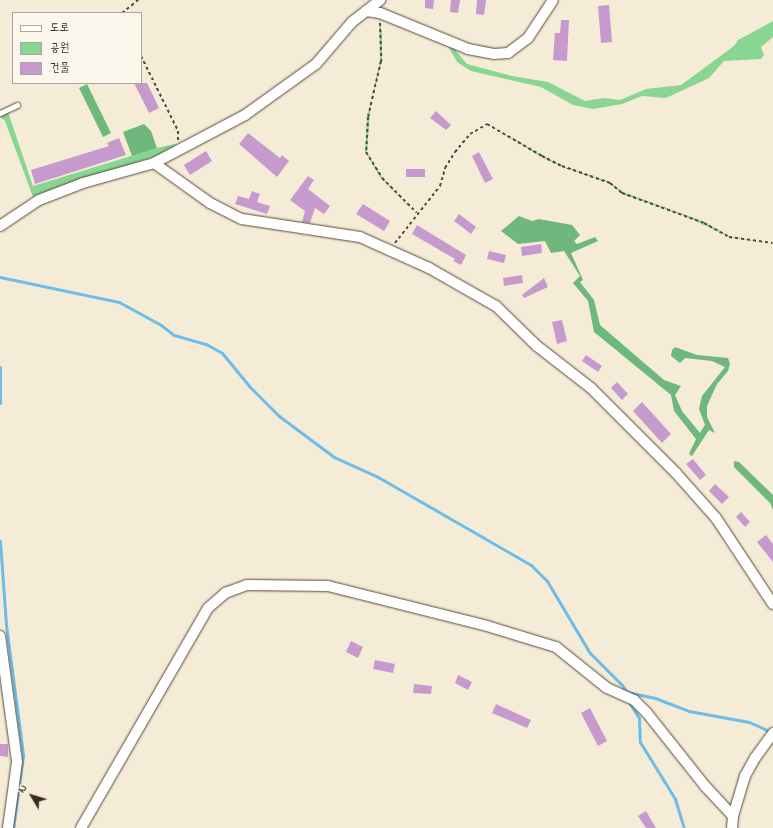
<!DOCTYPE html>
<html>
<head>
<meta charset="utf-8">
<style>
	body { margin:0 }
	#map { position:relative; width:773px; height:828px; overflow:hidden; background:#f5ecd7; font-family:"Indie Flower","Poor Story",sans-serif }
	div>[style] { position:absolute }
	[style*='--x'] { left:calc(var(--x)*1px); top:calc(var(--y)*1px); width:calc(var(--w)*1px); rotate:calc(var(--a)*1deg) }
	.green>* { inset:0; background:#89d693 }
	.forest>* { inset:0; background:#6eb77d }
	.stream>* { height:3px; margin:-1.5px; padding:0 1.5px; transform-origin:1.5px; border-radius:1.5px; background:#6ebce8 }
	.building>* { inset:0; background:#c79ace }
	.path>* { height:2px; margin-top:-1px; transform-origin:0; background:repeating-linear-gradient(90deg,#57473a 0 3px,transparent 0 6px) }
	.roads { filter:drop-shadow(0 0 1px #57473a) drop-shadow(0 0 1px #57473a) }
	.lane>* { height:5px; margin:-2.5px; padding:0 2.5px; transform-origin:2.5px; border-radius:2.5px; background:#fff }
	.street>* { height:10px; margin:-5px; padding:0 5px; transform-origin:5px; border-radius:5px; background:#fff }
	span { translate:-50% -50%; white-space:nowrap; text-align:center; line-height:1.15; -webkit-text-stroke:3px #fbf7ec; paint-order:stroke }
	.legend { position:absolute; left:12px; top:12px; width:130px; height:72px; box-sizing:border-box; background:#fbf7ec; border:1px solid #aea59a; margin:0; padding:5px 7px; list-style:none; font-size:12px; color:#3b2a1e }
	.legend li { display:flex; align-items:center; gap:8px; height:20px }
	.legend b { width:20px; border:1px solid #aea59a }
	.north { position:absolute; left:12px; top:776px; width:40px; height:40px; -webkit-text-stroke:3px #fbf7ec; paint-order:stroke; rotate:308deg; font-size:11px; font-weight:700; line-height:16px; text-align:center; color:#3b2a1e }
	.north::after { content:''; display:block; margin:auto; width:14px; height:18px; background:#3b2a1e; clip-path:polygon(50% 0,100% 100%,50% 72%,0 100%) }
</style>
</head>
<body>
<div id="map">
	<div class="green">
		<i style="clip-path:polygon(379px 18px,382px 33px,382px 61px,371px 101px,367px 152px,382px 177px,416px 214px,380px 177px,365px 152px,367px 117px,380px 61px)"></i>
		<i style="clip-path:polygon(773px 21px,773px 37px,761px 47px,764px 55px,761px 59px,724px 61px,709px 78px,666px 98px,642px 96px,622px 104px,593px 109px,573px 105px,541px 87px,471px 71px,457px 62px,447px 44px,452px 46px,467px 64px,512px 76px,548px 82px,585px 101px,604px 98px,620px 100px,646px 89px,681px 85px,734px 46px,738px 40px)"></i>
		<i style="clip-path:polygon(8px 112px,33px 186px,157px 148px,175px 144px,177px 149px,33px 197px,5px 121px,0 117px)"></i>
		<i style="clip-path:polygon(486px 123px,542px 155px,562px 166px,610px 182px,623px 192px,705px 222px,729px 236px,773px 244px,729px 237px,685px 216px,622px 194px,609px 183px,562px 167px,541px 157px)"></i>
	</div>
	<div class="forest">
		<i style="clip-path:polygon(87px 84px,111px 133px,103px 137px,79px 88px)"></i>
		<i style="clip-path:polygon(144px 124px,151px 131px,157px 148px,132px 156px,123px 132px)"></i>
		<i style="clip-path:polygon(519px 216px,532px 221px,539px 219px,572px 225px,580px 235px,574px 241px,577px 244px,595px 237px,598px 241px,571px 253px,583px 280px,580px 282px,594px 300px,600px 325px,664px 380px,681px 386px,675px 395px,682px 411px,700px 433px,705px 425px,699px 409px,702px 396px,725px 367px,712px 361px,685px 358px,680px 363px,671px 356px,672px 350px,675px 347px,697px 355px,728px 358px,730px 364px,728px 371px,717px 384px,707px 406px,707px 417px,715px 433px,709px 430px,692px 456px,689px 454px,696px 439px,674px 411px,671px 395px,594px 332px,588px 301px,573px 283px,580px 276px,564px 251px,551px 253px,545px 241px,518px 244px,501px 231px)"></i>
		<i style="clip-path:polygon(734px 461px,739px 462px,773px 495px,773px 510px,770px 503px,734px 467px)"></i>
	</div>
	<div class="stream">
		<i style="--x:0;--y:277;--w:122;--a:11.9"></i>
		<i style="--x:119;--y:302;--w:48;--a:28.7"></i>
		<i style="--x:161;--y:325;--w:16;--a:38"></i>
		<i style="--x:174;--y:335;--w:33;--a:16"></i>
		<i style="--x:206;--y:344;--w:18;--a:29"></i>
		<i style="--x:222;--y:353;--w:44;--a:50.5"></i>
		<i style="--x:250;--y:387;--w:41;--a:45"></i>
		<i style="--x:279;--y:416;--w:69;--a:36.7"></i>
		<i style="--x:334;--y:457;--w:48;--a:24.4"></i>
		<i style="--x:378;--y:477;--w:177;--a:29.9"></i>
		<i style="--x:531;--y:565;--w:23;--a:45"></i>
		<i style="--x:547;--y:581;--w:84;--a:59.2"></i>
		<i style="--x:590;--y:653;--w:45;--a:45"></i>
		<i style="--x:622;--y:685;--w:11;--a:56"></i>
		<i style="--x:0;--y:367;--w:36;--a:90"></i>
		<i style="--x:0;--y:541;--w:84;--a:85.9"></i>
		<i style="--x:6;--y:625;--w:131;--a:82.5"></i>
		<i style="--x:23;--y:755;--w:74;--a:97.8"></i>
		<i style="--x:627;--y:692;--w:29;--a:12"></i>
		<i style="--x:655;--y:698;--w:36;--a:21"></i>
		<i style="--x:689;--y:711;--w:61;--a:10.4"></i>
		<i style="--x:749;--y:722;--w:24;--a:24"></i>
		<i style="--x:629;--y:702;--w:19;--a:58"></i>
		<i style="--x:639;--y:718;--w:24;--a:88"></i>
		<i style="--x:640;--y:742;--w:67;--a:58.4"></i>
		<i style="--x:675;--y:799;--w:30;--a:73"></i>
	</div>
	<div class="building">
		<i style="clip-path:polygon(425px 0,434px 0,433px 9px,425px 8px)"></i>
		<i style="clip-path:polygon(451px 0,460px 0,458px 13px,450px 12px)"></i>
		<i style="clip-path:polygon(477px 0,486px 0,484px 15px,476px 14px)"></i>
		<i style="clip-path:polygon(609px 5px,612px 42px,601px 43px,598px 6px)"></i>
		<i style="clip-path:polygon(561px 20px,569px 20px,567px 61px,553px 60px,555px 33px,560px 33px)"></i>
		<i style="clip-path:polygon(134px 83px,147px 83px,159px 108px,149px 113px)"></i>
		<i style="clip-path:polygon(436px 111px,451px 125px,446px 130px,430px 118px)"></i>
		<i style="clip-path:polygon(248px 133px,280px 158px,282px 155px,289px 161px,277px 177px,239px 144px)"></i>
		<i style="clip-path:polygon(119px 138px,126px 155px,35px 184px,31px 170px,109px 146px,107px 143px)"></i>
		<i style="clip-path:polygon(206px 151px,212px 161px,190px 175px,184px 165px)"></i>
		<i style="clip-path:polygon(479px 152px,493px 179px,485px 183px,472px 156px)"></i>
		<i style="clip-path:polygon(406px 169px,425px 169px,425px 177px,406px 177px)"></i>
		<i style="clip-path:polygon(308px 176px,314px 180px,308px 189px,330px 206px,324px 214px,315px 208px,310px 223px,302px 222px,305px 211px,290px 200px)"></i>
		<i style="clip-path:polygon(252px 191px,260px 194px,257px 202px,270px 206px,267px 214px,235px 204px,238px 196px,249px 199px)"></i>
		<i style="clip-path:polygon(363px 204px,390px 221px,384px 231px,356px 214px)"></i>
		<i style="clip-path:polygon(459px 214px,476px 227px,471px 234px,454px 221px)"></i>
		<i style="clip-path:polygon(417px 225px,466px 255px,461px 265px,453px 261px,455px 259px,412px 234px)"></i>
		<i style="clip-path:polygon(541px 244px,542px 253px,522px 256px,521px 247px)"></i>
		<i style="clip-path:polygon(489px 251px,506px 255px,504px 263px,487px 259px)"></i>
		<i style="clip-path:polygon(522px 275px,523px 283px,504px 286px,503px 278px)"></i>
		<i style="clip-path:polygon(544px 278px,548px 287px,524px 298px,522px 295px)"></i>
		<i style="clip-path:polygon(562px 320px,567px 341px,557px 344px,552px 322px)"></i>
		<i style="clip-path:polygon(586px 355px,602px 366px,598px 372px,582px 361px)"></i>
		<i style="clip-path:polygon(617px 382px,628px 394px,622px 400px,611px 388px)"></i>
		<i style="clip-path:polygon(642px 402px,671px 434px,662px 443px,633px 411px)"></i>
		<i style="clip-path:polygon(693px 459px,706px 475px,700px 480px,686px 464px)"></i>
		<i style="clip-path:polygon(715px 484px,729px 497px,722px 504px,709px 491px)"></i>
		<i style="clip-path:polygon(741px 512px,750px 522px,745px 527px,736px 517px)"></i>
		<i style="clip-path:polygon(766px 535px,773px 544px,773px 562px,757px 542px)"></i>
		<i style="clip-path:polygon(351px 641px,363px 647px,358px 658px,346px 652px)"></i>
		<i style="clip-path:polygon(375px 660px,395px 664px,393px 673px,373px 669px)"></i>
		<i style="clip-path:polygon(458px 675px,472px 682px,468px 690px,455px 683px)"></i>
		<i style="clip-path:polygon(414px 684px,432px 686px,431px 694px,413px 693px)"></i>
		<i style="clip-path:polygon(496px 704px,531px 720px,527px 728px,492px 713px)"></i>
		<i style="clip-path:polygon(590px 708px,607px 741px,598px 746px,581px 713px)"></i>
		<i style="clip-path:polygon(0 744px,8px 744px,8px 757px,0 756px)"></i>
		<i style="clip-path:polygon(646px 811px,656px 828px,646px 828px,638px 816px)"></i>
	</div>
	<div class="path">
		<i style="--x:122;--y:13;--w:21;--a:-39"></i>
		<i style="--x:380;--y:23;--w:38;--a:88"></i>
		<i style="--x:381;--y:61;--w:57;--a:103.1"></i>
		<i style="--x:368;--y:117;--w:35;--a:93"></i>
		<i style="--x:366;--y:152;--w:31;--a:58"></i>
		<i style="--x:382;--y:178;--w:49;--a:45"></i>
		<i style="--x:141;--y:56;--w:84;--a:63.7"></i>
		<i style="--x:178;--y:131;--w:9;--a:90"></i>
		<i style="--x:395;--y:243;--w:73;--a:-51.7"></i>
		<i style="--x:440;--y:186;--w:19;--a:-74"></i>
		<i style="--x:445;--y:168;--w:19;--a:-58"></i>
		<i style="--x:455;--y:152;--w:23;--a:-50"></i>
		<i style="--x:470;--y:134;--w:20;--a:-30"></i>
		<i style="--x:487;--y:124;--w:64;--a:30.2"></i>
		<i style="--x:542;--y:156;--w:22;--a:27"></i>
		<i style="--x:562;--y:166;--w:51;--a:19.5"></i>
		<i style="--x:610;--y:183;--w:16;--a:40"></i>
		<i style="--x:622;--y:193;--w:87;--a:20.1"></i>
		<i style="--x:704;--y:223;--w:29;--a:29"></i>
		<i style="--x:729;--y:237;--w:44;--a:7.8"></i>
	</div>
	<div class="roads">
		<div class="lane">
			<i style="--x:0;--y:113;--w:19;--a:-25"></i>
		</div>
		<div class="street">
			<i style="--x:366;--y:11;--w:14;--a:8"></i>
			<i style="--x:380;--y:13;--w:95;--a:22.2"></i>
			<i style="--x:468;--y:49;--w:26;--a:11"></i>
			<i style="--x:494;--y:54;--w:14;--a:-4"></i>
			<i style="--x:508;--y:53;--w:25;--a:-37"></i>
			<i style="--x:528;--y:38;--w:45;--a:-56.7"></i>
			<i style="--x:154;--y:163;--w:69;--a:35.5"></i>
			<i style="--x:210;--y:203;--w:36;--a:27"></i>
			<i style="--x:242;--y:219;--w:119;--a:8.7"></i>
			<i style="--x:360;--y:237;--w:76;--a:24.2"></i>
			<i style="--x:429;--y:268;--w:77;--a:29.6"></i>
			<i style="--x:496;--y:306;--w:57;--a:44.3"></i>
			<i style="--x:537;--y:346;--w:68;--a:37.9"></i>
			<i style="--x:591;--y:388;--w:120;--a:45"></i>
			<i style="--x:676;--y:473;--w:60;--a:48.4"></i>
			<i style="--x:716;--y:518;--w:103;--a:56.5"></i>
			<i style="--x:0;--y:226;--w:47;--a:-33.7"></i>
			<i style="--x:39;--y:200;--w:47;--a:-21.1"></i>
			<i style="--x:83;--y:183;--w:74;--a:-15.7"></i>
			<i style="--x:154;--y:163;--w:103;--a:-27.8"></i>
			<i style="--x:245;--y:115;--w:87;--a:-35.7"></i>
			<i style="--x:316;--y:64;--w:55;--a:-49.4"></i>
			<i style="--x:352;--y:22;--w:36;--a:-38"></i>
			<i style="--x:0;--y:636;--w:127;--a:82.3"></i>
			<i style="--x:17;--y:762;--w:67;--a:97.8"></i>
			<i style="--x:81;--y:828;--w:254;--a:-60"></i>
			<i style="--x:208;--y:608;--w:23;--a:-41"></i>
			<i style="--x:225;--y:593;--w:23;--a:-20"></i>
			<i style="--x:247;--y:585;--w:81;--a:0.7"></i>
			<i style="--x:328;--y:586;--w:164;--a:14.1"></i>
			<i style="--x:487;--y:626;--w:72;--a:16.9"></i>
			<i style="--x:556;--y:647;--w:65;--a:38.8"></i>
			<i style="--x:607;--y:688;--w:30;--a:24"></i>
			<i style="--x:634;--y:700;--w:18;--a:45"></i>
			<i style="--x:647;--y:713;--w:93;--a:51.5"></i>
			<i style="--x:705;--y:786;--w:41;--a:47"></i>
			<i style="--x:732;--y:828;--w:12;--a:-85"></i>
			<i style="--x:733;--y:816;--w:42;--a:-73.3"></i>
			<i style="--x:745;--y:776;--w:21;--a:-61"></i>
			<i style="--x:755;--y:758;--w:31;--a:-54"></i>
		</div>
	</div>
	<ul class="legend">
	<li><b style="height:5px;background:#fff"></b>도로</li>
	<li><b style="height:11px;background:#89d693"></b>공원</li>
	<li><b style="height:11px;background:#c79ace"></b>건물</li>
	</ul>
	<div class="north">N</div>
</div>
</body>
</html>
